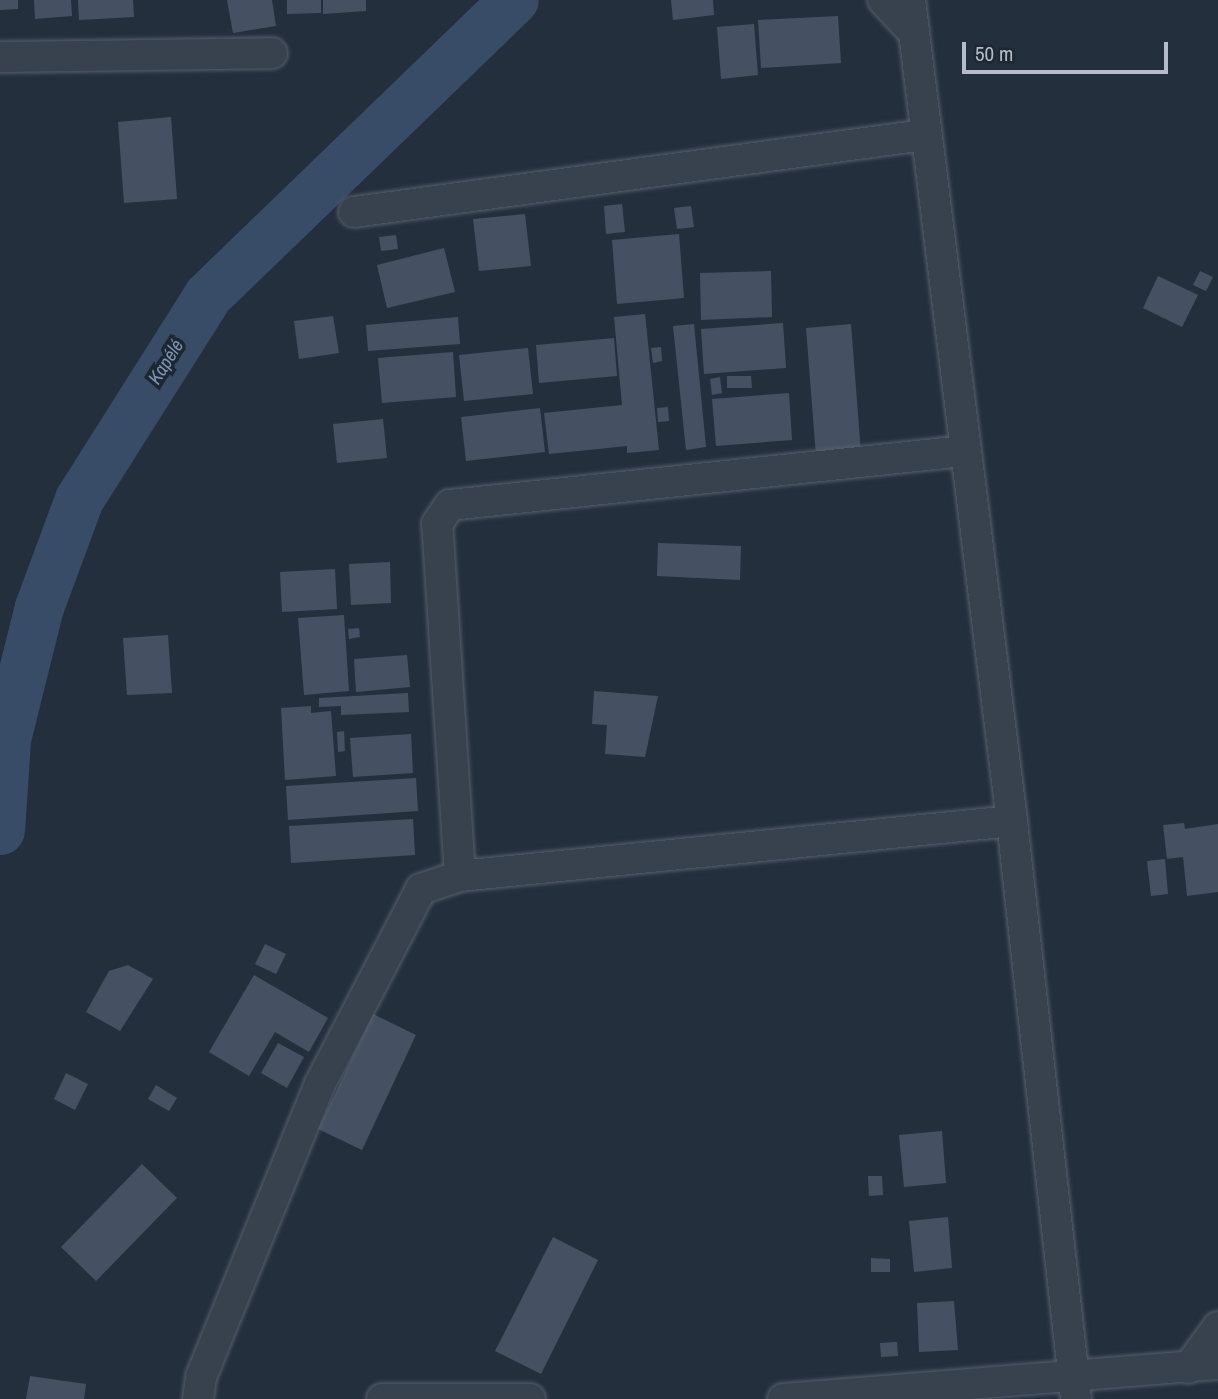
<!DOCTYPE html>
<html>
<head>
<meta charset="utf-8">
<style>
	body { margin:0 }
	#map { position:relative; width:1218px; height:1399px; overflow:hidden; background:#242f3e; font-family:"Archivo Narrow",sans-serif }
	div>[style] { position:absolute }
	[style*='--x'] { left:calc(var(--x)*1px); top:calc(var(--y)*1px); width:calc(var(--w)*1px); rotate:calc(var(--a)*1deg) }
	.river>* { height:49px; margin:-24.5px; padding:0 24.5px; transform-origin:24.5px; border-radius:24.5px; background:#394c67 }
	.building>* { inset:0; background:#455162 }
	.roads { filter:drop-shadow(0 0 2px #565f6c) drop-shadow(0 0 2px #565f6c) }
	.minor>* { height:30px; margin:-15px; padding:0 15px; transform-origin:15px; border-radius:15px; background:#38414e }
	span { translate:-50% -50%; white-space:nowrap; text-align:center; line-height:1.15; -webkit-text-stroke:7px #1d2633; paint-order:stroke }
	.water-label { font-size:19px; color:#7c92b1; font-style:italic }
	.scale { position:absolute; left:962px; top:42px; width:206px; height:32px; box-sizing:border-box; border:4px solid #b4bcc9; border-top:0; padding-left:9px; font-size:21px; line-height:24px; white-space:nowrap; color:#b4bcc9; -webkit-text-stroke:5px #1d2633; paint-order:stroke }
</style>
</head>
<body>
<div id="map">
	<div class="river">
		<i style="--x:0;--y:830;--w:91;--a:-86.2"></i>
		<i style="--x:6;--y:739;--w:136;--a:-76"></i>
		<i style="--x:39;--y:607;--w:115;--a:-69.7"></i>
		<i style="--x:79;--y:499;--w:241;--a:-57.7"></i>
		<i style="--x:208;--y:295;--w:425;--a:-44"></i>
	</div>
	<div class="building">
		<i style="clip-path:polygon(0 0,18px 0,18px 9px,0 10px)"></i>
		<i style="clip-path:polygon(34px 0,71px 0,72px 16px,35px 19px)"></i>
		<i style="clip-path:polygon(78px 0,133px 0,134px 17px,79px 20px)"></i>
		<i style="clip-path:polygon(227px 0,272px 0,276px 26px,233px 33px)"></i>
		<i style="clip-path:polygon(287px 0,321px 0,321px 13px,287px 14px)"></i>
		<i style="clip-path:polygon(323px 0,366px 0,366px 11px,323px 14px)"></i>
		<i style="clip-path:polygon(671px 0,713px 0,714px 15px,673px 20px)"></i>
		<i style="clip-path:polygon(838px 16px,841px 63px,761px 68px,758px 20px)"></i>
		<i style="clip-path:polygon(754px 24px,758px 75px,721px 79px,717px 27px)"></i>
		<i style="clip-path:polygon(171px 117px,177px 199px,124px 203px,118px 122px)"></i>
		<i style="clip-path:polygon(622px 204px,625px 232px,606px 234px,604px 206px)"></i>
		<i style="clip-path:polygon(691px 206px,694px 227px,677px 229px,674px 208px)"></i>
		<i style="clip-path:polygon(525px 214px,531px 266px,479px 271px,473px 219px)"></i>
		<i style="clip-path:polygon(679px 234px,684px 298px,617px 304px,612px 240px)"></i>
		<i style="clip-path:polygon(396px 235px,398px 249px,381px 251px,379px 237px)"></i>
		<i style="clip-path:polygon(444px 248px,455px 292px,387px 308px,377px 265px)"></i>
		<i style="clip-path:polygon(771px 271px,772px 317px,701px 320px,700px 273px)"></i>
		<i style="clip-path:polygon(1200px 271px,1213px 277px,1206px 291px,1193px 285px)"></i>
		<i style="clip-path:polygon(1158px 276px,1198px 295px,1182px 327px,1143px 308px)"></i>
		<i style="clip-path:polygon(645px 314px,659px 450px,627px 453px,627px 446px,549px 454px,544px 413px,622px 405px,614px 317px)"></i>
		<i style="clip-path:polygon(333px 316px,339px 353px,299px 359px,294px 321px)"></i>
		<i style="clip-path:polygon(458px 317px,460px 344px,368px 351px,366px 325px)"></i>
		<i style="clip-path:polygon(783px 323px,786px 368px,704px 374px,701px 329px)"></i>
		<i style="clip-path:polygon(694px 324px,706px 447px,686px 450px,673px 326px)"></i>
		<i style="clip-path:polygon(851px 324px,861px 453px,816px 456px,806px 328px)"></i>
		<i style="clip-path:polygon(614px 338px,617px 376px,539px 383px,536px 345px)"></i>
		<i style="clip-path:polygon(661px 347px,662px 361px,653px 363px,651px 348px)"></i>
		<i style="clip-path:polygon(528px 348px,533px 394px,464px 401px,459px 355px)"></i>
		<i style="clip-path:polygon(453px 352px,456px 397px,382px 403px,378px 358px)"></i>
		<i style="clip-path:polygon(727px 376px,751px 376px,752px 388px,727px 388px)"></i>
		<i style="clip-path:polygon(720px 377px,722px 393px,712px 395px,710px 379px)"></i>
		<i style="clip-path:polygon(789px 393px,792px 440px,716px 446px,712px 399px)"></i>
		<i style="clip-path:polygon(668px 407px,669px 421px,658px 422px,657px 408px)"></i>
		<i style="clip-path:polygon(540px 408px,545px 452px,466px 461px,461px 417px)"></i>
		<i style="clip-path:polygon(383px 419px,387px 458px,337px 463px,333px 424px)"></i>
		<i style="clip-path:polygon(658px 543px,741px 546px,740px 580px,657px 576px)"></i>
		<i style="clip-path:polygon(390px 562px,391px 603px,351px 605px,349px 564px)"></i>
		<i style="clip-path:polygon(335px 569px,337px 609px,282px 612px,280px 572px)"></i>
		<i style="clip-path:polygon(344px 615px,349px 691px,304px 695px,298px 618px)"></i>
		<i style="clip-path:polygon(359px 628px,360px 637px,349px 639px,348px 629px)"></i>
		<i style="clip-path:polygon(168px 635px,172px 693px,127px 695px,123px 638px)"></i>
		<i style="clip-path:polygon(407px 655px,410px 687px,356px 692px,354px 659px)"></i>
		<i style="clip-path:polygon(594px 691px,658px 696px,645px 757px,605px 754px,607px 725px,592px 724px)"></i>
		<i style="clip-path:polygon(408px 693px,409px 712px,341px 715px,341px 706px,319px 707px,319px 698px)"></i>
		<i style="clip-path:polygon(311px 706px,311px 713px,331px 711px,336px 776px,285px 780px,281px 708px)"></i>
		<i style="clip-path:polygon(344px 731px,345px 751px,338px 752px,337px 732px)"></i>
		<i style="clip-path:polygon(411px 734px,413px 773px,353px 777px,350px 738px)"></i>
		<i style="clip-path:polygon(416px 778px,418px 811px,288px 820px,286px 786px)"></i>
		<i style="clip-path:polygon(413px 819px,415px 855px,291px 863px,289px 826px)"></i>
		<i style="clip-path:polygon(1184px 823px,1185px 829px,1218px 824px,1218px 892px,1187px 896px,1183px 857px,1167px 859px,1163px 825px)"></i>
		<i style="clip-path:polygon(1165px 859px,1168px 894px,1151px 896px,1147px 861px)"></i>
		<i style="clip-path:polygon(265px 944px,286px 954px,276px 974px,255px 964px)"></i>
		<i style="clip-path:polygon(128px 965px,153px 979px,120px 1031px,86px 1012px,109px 971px)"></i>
		<i style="clip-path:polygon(254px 975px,328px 1018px,309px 1052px,275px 1032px,249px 1076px,209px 1052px)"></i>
		<i style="clip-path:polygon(373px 1014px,416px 1035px,362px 1150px,318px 1129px)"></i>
		<i style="clip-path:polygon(278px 1043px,304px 1057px,287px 1088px,261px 1073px)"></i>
		<i style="clip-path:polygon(66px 1073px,88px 1084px,75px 1110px,54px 1099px)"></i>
		<i style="clip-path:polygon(156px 1085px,177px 1098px,169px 1111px,148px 1099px)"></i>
		<i style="clip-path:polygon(942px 1131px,946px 1183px,904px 1187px,899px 1135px)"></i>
		<i style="clip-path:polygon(142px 1164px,177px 1198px,96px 1281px,61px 1247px)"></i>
		<i style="clip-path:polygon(868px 1176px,882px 1176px,883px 1195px,869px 1196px)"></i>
		<i style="clip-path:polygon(948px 1217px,952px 1268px,914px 1272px,909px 1221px)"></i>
		<i style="clip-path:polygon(553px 1237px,598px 1260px,541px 1374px,495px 1351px)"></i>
		<i style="clip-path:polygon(871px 1258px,890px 1259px,890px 1272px,871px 1272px)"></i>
		<i style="clip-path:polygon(954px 1301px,958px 1350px,919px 1352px,917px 1303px)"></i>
		<i style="clip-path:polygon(897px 1342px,898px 1356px,881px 1357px,880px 1343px)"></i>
		<i style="clip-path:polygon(30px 1376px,86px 1384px,84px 1399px,26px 1399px)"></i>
	</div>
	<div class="roads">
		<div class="minor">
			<i style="--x:883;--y:0;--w:44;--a:46.8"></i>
			<i style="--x:910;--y:0;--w:827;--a:82.92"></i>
			<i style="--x:1012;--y:821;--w:582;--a:83.68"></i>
			<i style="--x:0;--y:57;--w:272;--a:-0.8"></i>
			<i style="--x:354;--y:212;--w:575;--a:-7.69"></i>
			<i style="--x:460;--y:876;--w:353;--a:-93.7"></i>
			<i style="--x:437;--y:524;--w:23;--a:-56"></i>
			<i style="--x:450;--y:505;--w:517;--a:-6"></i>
			<i style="--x:1188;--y:1368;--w:51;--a:-53.8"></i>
			<i style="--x:198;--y:1399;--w:22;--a:-82"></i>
			<i style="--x:201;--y:1377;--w:316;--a:-67.9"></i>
			<i style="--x:320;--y:1084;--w:220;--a:-62.6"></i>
			<i style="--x:421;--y:889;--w:41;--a:-18.4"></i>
			<i style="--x:460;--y:876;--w:555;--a:-5.69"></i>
			<i style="--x:382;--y:1399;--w:148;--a:0"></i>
			<i style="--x:783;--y:1399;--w:436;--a:-4.6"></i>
		</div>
	</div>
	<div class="water-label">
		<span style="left:166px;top:362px;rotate:-58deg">Kapélé</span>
	</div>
	<div class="scale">50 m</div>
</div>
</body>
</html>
